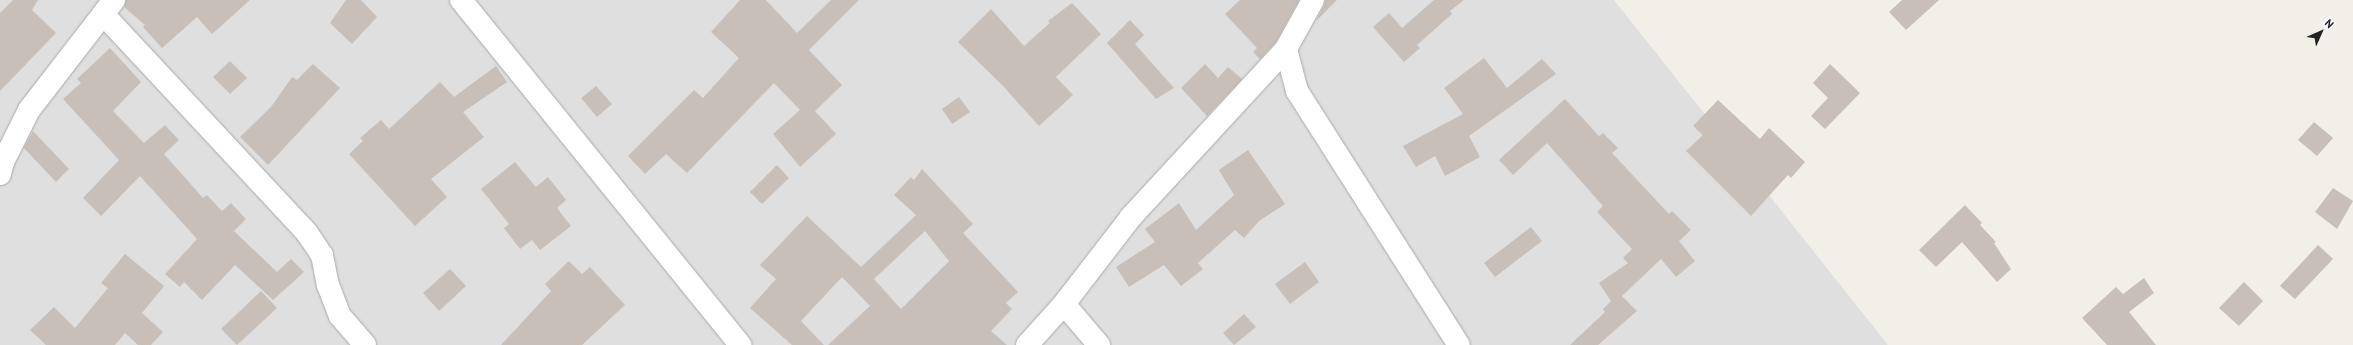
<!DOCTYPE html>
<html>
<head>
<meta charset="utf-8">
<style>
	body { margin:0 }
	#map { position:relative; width:2353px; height:345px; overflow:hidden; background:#f2efe9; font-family:"PT Sans",sans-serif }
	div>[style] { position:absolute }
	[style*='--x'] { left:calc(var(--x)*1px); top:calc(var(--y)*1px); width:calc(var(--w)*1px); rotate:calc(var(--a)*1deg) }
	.residential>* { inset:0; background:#e0dfdf }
	.building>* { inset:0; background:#c7bfb8 }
	.roads { filter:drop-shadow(0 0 1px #a9a9a9) drop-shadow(0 0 1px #a9a9a9) }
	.minor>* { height:22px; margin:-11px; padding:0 11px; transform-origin:11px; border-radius:11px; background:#fff }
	span { translate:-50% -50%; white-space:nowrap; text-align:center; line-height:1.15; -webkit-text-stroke:3.5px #fff; paint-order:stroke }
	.north { position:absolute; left:2301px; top:12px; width:40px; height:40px; -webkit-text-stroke:3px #fff; paint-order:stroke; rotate:45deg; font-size:11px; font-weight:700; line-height:16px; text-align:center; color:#222 }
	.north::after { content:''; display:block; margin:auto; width:14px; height:18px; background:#222; clip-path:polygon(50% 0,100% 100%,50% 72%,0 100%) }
</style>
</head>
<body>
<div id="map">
	<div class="residential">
		<i style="clip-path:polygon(0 0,1614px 0,1888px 345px,0 345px)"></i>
	</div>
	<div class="building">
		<i style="clip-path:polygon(13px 0,38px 0,32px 10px,56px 33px,0 91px,0 13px)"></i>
		<i style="clip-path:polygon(126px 0,250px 0,212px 34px,197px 17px,162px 48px,143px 27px,145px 25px,124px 7px)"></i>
		<i style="clip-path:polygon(346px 0,361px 0,377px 17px,352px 44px,330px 23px)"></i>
		<i style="clip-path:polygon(740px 0,766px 0,797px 33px,831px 0,859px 0,809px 50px,842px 85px,815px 111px,836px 134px,800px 167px,773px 134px,800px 110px,774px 83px,687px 173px,666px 154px,645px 174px,628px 156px,694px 90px,703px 98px,739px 58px,711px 32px)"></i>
		<i style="clip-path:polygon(1240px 0,1299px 0,1276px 42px,1260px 59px,1253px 52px,1257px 48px,1225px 14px)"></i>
		<i style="clip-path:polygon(1325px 0,1337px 0,1316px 21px,1324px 6px)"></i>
		<i style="clip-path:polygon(1434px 0,1464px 0,1450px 11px,1452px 14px,1417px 45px,1420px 48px,1404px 62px,1373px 27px,1389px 13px,1402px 28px)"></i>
		<i style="clip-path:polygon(1902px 0,1939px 0,1906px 30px,1889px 12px)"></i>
		<i style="clip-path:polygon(1072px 3px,1101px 34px,1056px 77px,1073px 95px,1039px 126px,1003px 86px,958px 42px,991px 9px,1024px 46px,1050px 23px,1048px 21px)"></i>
		<i style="clip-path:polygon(1130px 20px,1144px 35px,1135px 44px,1174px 88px,1156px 99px,1107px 43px)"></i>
		<i style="clip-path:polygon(110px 48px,141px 82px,113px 111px,144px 143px,165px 125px,179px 140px,164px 154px,203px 198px,207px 195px,222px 211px,231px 203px,246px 219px,234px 231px,277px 272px,291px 259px,304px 272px,273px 300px,235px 265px,202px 300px,184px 282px,180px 287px,165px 274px,197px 239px,140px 176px,101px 216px,83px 198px,119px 160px,63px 99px,81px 83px,77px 79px)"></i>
		<i style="clip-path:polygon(1484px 58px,1507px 88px,1542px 59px,1556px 74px,1469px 136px,1480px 157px,1445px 176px,1435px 156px,1416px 167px,1403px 146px,1463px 114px,1444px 88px)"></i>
		<i style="clip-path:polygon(230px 61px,247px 78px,230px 94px,213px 77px)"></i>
		<i style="clip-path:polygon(313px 64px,340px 88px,268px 165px,240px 137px,271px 107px,292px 77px,297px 80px)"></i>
		<i style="clip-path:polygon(1205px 64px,1218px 78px,1228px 67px,1242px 79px,1207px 116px,1181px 88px)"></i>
		<i style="clip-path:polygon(1830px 64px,1860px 93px,1825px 129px,1811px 116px,1828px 98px,1813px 83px)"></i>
		<i style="clip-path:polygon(496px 66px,507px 82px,463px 112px,484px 137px,431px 179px,447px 197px,415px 226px,349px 154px,363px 141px,360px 138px,381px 120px,389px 129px,440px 82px,454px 97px)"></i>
		<i style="clip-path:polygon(596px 86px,612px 104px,597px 117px,581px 98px)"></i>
		<i style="clip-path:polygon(959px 97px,970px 112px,952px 124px,942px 109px)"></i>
		<i style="clip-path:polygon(1565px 99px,1599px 136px,1603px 133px,1618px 148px,1612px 153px,1669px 214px,1672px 211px,1691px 230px,1679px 241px,1695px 261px,1676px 277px,1661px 259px,1622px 296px,1637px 311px,1598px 345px,1570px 345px,1605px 312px,1603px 309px,1611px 301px,1599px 283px,1628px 263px,1623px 258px,1632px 249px,1597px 212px,1603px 206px,1547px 143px,1513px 175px,1499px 160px)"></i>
		<i style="clip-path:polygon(1718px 100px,1760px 139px,1769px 128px,1805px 162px,1791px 178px,1788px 175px,1751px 216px,1686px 151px,1703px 135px,1693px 126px)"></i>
		<i style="clip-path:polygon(2314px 122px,2333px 138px,2317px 156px,2298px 140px)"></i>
		<i style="clip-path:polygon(33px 131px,69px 169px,56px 182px,24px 148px)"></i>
		<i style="clip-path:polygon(1248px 150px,1285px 204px,1259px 221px,1244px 238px,1235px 230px,1198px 263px,1203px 269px,1181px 286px,1164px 265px,1129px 287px,1116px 267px,1155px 242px,1145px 229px,1179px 203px,1196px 230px,1234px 195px,1219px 170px)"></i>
		<i style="clip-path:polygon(515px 162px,536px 187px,548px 177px,566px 200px,557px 208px,571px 226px,540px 250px,532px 240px,520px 249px,504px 228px,509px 224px,481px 189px)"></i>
		<i style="clip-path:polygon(777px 165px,789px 178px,762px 204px,750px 192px)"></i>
		<i style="clip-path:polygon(evenodd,922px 169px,973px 224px,963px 233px,1018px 292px,1006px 303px,1012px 309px,991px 331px,1007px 345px,828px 345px,870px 306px,842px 277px,801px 321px,824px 345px,792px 345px,750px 308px,776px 279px,760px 265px,807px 216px,861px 267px,916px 215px,894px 195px,911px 177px,914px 180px,922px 169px,925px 231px,949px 261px,901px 309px,874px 279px,925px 231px)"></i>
		<i style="clip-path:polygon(2333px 188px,2353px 201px,2337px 229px,2315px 212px)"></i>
		<i style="clip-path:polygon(1965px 205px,1982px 223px,1980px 225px,1996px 242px,1994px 243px,2011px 269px,1997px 282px,1962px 242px,1936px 267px,1919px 250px)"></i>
		<i style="clip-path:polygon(1531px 227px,1542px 241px,1495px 277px,1484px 263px)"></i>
		<i style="clip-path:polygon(2318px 245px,2333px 259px,2295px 299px,2280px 286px)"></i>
		<i style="clip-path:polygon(125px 254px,164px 286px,142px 313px,163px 332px,151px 345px,138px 345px,125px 333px,115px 345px,46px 345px,30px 330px,54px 307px,75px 328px,108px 288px,101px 283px)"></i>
		<i style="clip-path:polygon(569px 261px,582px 274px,590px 267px,625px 305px,582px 345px,501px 345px,551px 291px,545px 284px)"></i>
		<i style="clip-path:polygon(1305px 262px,1319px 282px,1290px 304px,1275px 284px)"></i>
		<i style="clip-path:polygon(450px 269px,466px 286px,439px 311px,423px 293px)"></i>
		<i style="clip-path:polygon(2144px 278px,2154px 293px,2129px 312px,2156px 345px,2107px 345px,2082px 318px,2116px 287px,2123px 294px)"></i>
		<i style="clip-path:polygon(2244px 282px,2263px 301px,2239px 326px,2219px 308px)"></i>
		<i style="clip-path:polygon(261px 291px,277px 308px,237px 345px,221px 329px)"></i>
		<i style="clip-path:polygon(1244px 314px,1256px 327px,1234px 345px,1223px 333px)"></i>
	</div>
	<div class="roads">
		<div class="minor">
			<i style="--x:461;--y:0;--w:444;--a:51"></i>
			<i style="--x:1313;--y:0;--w:56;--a:118.9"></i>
			<i style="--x:1286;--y:49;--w:43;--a:75.3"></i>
			<i style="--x:1297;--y:91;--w:301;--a:57.5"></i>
			<i style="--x:103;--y:14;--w:299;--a:47"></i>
			<i style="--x:307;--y:233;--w:27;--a:56"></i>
			<i style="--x:322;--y:255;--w:31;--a:79"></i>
			<i style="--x:328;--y:285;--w:33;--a:69"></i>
			<i style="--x:340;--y:316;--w:38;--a:49"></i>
			<i style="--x:0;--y:174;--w:12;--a:-76"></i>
			<i style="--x:3;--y:162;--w:58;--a:-63.4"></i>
			<i style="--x:29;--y:110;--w:139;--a:-52.3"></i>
			<i style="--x:1064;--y:304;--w:54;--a:49.5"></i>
			<i style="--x:1027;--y:345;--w:55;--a:-47.9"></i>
			<i style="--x:1064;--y:304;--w:110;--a:-52.4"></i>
			<i style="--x:1131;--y:217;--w:229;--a:-47.3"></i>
		</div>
	</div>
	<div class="north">N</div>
</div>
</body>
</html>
